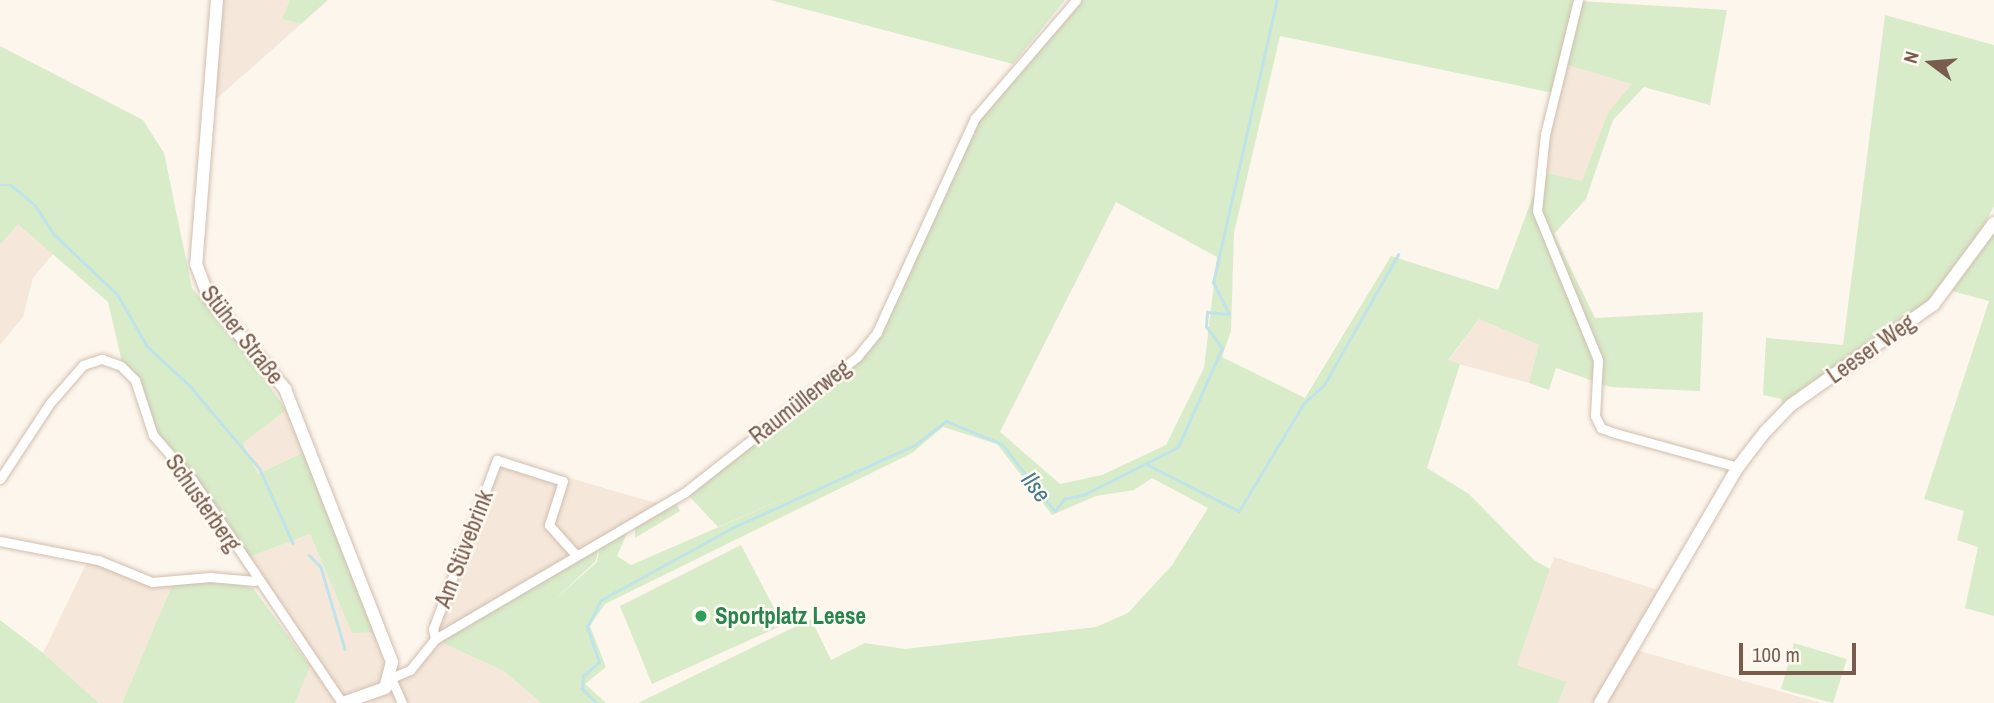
<!DOCTYPE html>
<html>
<head>
<meta charset="utf-8">
<style>
	body { margin:0 }
	#map { position:relative; width:1994px; height:703px; overflow:hidden; background:#fdf6ec; font-family:"Archivo Narrow",sans-serif }
	div>[style] { position:absolute }
	[style*='--x'] { left:calc(var(--x)*1px); top:calc(var(--y)*1px); width:calc(var(--w)*1px); rotate:calc(var(--a)*1deg) }
	.residential>* { inset:0; background:#f5e8da }
	.green>* { inset:0; background:#d8ecc9 }
	.stream>* { height:2.5px; margin:-1.25px; padding:0 1.25px; transform-origin:1.25px; border-radius:1.25px; background:#bfe3e8 }
	.roads { filter:drop-shadow(0 0 2px #d1beb0) drop-shadow(0 0 2px #d1beb0) }
	.street>* { height:9px; margin:-4.5px; padding:0 4.5px; transform-origin:4.5px; border-radius:4.5px; background:#fff }
	.secondary>* { height:12px; margin:-6px; padding:0 6px; transform-origin:6px; border-radius:6px; background:#fff }
	.dots>* { width:19px; height:19px; translate:-50% -50%; box-sizing:border-box; border:4px solid #fffaf3; border-radius:50% }
	span { translate:-50% -50%; white-space:nowrap; text-align:center; line-height:1.15; -webkit-text-stroke:5px #fffaf3; paint-order:stroke }
	.street-label { font-size:23px; color:#7a5c4d }
	.leisure-label { font-size:23px; color:#27864d; font-weight:700 }
	.left { translate:0 -50%; text-align:left }
	.water-label { font-size:24px; color:#437c86; font-style:italic }
	.north { position:absolute; left:1896px; top:28px; width:70px; height:70px; -webkit-text-stroke:5px #fffaf3; paint-order:stroke; rotate:286deg; font-size:19px; font-weight:700; line-height:28px; text-align:center; color:#7a5c4d }
	.north::after { content:''; display:block; margin:auto; width:24px; height:32px; background:#7a5c4d; clip-path:polygon(50% 0,100% 100%,50% 72%,0 100%) }
	.scale { position:absolute; left:1739px; top:643px; width:117px; height:32px; box-sizing:border-box; border:4px solid #7a5c4d; border-top:0; padding-left:9px; font-size:21px; line-height:24px; white-space:nowrap; color:#7a5c4d; -webkit-text-stroke:5px #fffaf3; paint-order:stroke }
</style>
</head>
<body>
<div id="map">
	<div class="residential">
		<i style="clip-path:polygon(220px 0,290px 0,282px 19px,301px 24px,213px 102px)"></i>
		<i style="clip-path:polygon(1567px 65px,1633px 84px,1608px 112px,1582px 182px,1542px 172px)"></i>
		<i style="clip-path:polygon(18px 223px,53px 254px,33px 278px,23px 317px,0 345px,0 245px)"></i>
		<i style="clip-path:polygon(1479px 319px,1540px 345px,1529px 383px,1448px 361px)"></i>
		<i style="clip-path:polygon(286px 410px,304px 452px,258px 474px,243px 442px)"></i>
		<i style="clip-path:polygon(501px 458px,659px 504px,442px 633px,436px 629px)"></i>
		<i style="clip-path:polygon(310px 534px,352px 632px,376px 632px,390px 690px,438px 641px,504px 671px,541px 703px,295px 703px,311px 654px,249px 557px)"></i>
		<i style="clip-path:polygon(1554px 557px,1658px 590px,1626px 647px,1821px 703px,1558px 703px,1567px 683px,1517px 665px)"></i>
		<i style="clip-path:polygon(88px 560px,173px 583px,122px 703px,99px 703px,43px 653px)"></i>
	</div>
	<div class="green">
		<i style="clip-path:polygon(290px 0,328px 0,301px 24px,282px 19px)"></i>
		<i style="clip-path:polygon(770px 0,1065px 0,1013px 64px)"></i>
		<i style="clip-path:polygon(evenodd,1080px 0,1576px 0,1553px 93px,1280px 36px,1234px 233px,1231px 331px,1222px 357px,1305px 398px,1391px 256px,1498px 290px,1542px 172px,1582px 181px,1608px 112px,1632px 84px,1567px 65px,1579px 1px,1727px 10px,1710px 105px,1644px 87px,1613px 120px,1586px 199px,1554px 234px,1595px 318px,1703px 312px,1700px 391px,1610px 387px,1556px 368px,1549px 390px,1529px 383px,1539px 345px,1479px 319px,1448px 360px,1460px 364px,1427px 468px,1469px 494px,1534px 560px,1550px 569px,1517px 665px,1567px 682px,1558px 703px,638px 703px,811px 619px,831px 660px,865px 643px,905px 649px,1096px 627px,1128px 613px,1172px 565px,1208px 508px,1152px 478px,1134px 490px,1096px 496px,1052px 515px,997px 444px,943px 427px,912px 453px,605px 604px,590px 626px,606px 667px,585px 684px,606px 703px,541px 703px,504px 671px,438px 641px,598px 549px,596px 561px,551px 603px,597px 562px,600px 546px,627px 533px,617px 556px,631px 565px,807px 489px,718px 527px,687px 494px,859px 360px,972px 128px,1080px 0,1116px 202px,1217px 257px,1204px 368px,1166px 445px,1102px 475px,1060px 484px,1000px 432px,1116px 202px)"></i>
		<i style="clip-path:polygon(1885px 15px,1994px 45px,1994px 206px,1968px 255px,1935px 296px,1783px 407px,1781px 399px,1763px 395px,1766px 338px,1843px 345px)"></i>
		<i style="clip-path:polygon(0 46px,143px 120px,164px 153px,192px 288px,249px 356px,286px 410px,243px 443px,258px 474px,304px 452px,376px 632px,352px 633px,310px 534px,249px 557px,158px 436px,138px 378px,122px 362px,108px 302px,18px 224px,0 245px)"></i>
		<i style="clip-path:polygon(1994px 231px,1994px 616px,1965px 608px,1978px 547px,1957px 540px,1964px 511px,1924px 499px,1989px 301px,1952px 291px)"></i>
		<i style="clip-path:polygon(676px 502px,680px 511px,635px 538px,635px 527px)"></i>
		<i style="clip-path:polygon(741px 545px,783px 625px,652px 684px,620px 606px)"></i>
		<i style="clip-path:polygon(228px 581px,253px 588px,310px 666px,295px 703px,122px 703px,173px 583px)"></i>
		<i style="clip-path:polygon(0 620px,43px 653px,99px 703px,0 703px)"></i>
		<i style="clip-path:polygon(1794px 643px,1847px 659px,1833px 703px,1781px 689px)"></i>
	</div>
	<div class="stream">
		<i style="--x:0;--y:185;--w:11;--a:0"></i>
		<i style="--x:11;--y:185;--w:31;--a:40"></i>
		<i style="--x:35;--y:205;--w:35;--a:57"></i>
		<i style="--x:54;--y:234;--w:88;--a:43.6"></i>
		<i style="--x:118;--y:295;--w:59;--a:60.4"></i>
		<i style="--x:147;--y:346;--w:60;--a:43"></i>
		<i style="--x:191;--y:387;--w:107;--a:49.9"></i>
		<i style="--x:260;--y:469;--w:81;--a:66"></i>
		<i style="--x:1148;--y:465;--w:102;--a:26.8"></i>
		<i style="--x:1239;--y:511;--w:126;--a:-59"></i>
		<i style="--x:1304;--y:403;--w:27;--a:-42"></i>
		<i style="--x:1324;--y:385;--w:150;--a:-60.4"></i>
		<i style="--x:309;--y:555;--w:17;--a:45"></i>
		<i style="--x:321;--y:567;--w:85;--a:73.7"></i>
		<i style="--x:596;--y:703;--w:20;--a:-135"></i>
		<i style="--x:582;--y:689;--w:13;--a:-86"></i>
		<i style="--x:583;--y:676;--w:21;--a:-41"></i>
		<i style="--x:599;--y:662;--w:37;--a:-109"></i>
		<i style="--x:587;--y:627;--w:30;--a:-63"></i>
		<i style="--x:601;--y:600;--w:149;--a:-28.8"></i>
		<i style="--x:732;--y:528;--w:201;--a:-24.4"></i>
		<i style="--x:915;--y:445;--w:39;--a:-38"></i>
		<i style="--x:946;--y:421;--w:61;--a:22.3"></i>
		<i style="--x:1002;--y:444;--w:85;--a:51.7"></i>
		<i style="--x:1055;--y:511;--w:15;--a:-53"></i>
		<i style="--x:1064;--y:499;--w:22;--a:-13"></i>
		<i style="--x:1085;--y:494;--w:104;--a:-26.8"></i>
		<i style="--x:1178;--y:447;--w:108;--a:-66"></i>
		<i style="--x:1222;--y:348;--w:26;--a:-127"></i>
		<i style="--x:1206;--y:327;--w:15;--a:-86"></i>
		<i style="--x:1207;--y:312;--w:22;--a:5"></i>
		<i style="--x:1229;--y:314;--w:35;--a:-117"></i>
		<i style="--x:1213;--y:283;--w:290;--a:-77.3"></i>
	</div>
	<div class="roads">
		<div class="street">
			<i style="--x:1578;--y:0;--w:138;--a:103.8"></i>
			<i style="--x:1545;--y:134;--w:77;--a:95.9"></i>
			<i style="--x:1537;--y:211;--w:161;--a:67.7"></i>
			<i style="--x:1598;--y:360;--w:56;--a:93.1"></i>
			<i style="--x:1595;--y:416;--w:13;--a:63"></i>
			<i style="--x:1601;--y:428;--w:15;--a:20"></i>
			<i style="--x:1615;--y:433;--w:128;--a:15.5"></i>
			<i style="--x:0;--y:479;--w:91;--a:-56.7"></i>
			<i style="--x:50;--y:403;--w:50;--a:-49"></i>
			<i style="--x:83;--y:365;--w:20;--a:-18"></i>
			<i style="--x:102;--y:359;--w:20;--a:20"></i>
			<i style="--x:121;--y:366;--w:20;--a:45"></i>
			<i style="--x:135;--y:380;--w:58;--a:71.9"></i>
			<i style="--x:153;--y:435;--w:61;--a:49"></i>
			<i style="--x:193;--y:481;--w:267;--a:56.1"></i>
			<i style="--x:0;--y:541;--w:100;--a:11"></i>
			<i style="--x:98;--y:560;--w:58;--a:22.2"></i>
			<i style="--x:152;--y:582;--w:58;--a:-4.9"></i>
			<i style="--x:210;--y:577;--w:45;--a:5.1"></i>
			<i style="--x:435;--y:639;--w:10;--a:-101"></i>
			<i style="--x:433;--y:629;--w:181;--a:-69.3"></i>
			<i style="--x:497;--y:460;--w:69;--a:17.7"></i>
			<i style="--x:563;--y:481;--w:46;--a:107.7"></i>
			<i style="--x:549;--y:525;--w:40;--a:48"></i>
			<i style="--x:402;--y:703;--w:27;--a:-114"></i>
			<i style="--x:391;--y:678;--w:21;--a:-23"></i>
			<i style="--x:410;--y:670;--w:40;--a:-51"></i>
			<i style="--x:435;--y:639;--w:289;--a:-30.4"></i>
			<i style="--x:684;--y:493;--w:220;--a:-38.2"></i>
			<i style="--x:857;--y:357;--w:32;--a:-51"></i>
			<i style="--x:877;--y:332;--w:235;--a:-65.4"></i>
			<i style="--x:975;--y:118;--w:155;--a:-49.4"></i>
		</div>
		<div class="secondary">
			<i style="--x:217;--y:0;--w:265;--a:94.5"></i>
			<i style="--x:196;--y:264;--w:36;--a:69"></i>
			<i style="--x:209;--y:298;--w:119;--a:50.1"></i>
			<i style="--x:285;--y:389;--w:293;--a:68.6"></i>
			<i style="--x:392;--y:662;--w:27;--a:105"></i>
			<i style="--x:385;--y:688;--w:45;--a:160.3"></i>
			<i style="--x:1600;--y:703;--w:273;--a:-59.7"></i>
			<i style="--x:1738;--y:467;--w:43;--a:-52.6"></i>
			<i style="--x:1764;--y:433;--w:39;--a:-46"></i>
			<i style="--x:1791;--y:405;--w:174;--a:-35.2"></i>
			<i style="--x:1933;--y:305;--w:102;--a:-53.4"></i>
		</div>
	</div>
	<div class="dots">
		<i style="left:701px;top:616px;background:#2e9e5b"></i>
	</div>
	<div class="street-label">
		<span style="left:242px;top:335px;rotate:52deg">Stüher Straße</span>
		<span style="left:1871px;top:349px;rotate:-35deg">Leeser Weg</span>
		<span style="left:800px;top:402px;rotate:-38deg">Raumüllerweg</span>
		<span style="left:203px;top:503px;rotate:55deg">Schusterberg</span>
		<span style="left:464px;top:549px;rotate:-69deg">Am Stüvebrink</span>
	</div>
	<div class="leisure-label">
		<span class="left" style="left:715px;top:616px">Sportplatz Leese</span>
	</div>
	<div class="water-label">
		<span style="left:1036px;top:487px;rotate:52deg">Ilse</span>
	</div>
	<div class="north">N</div>
	<div class="scale">100 m</div>
</div>
</body>
</html>
